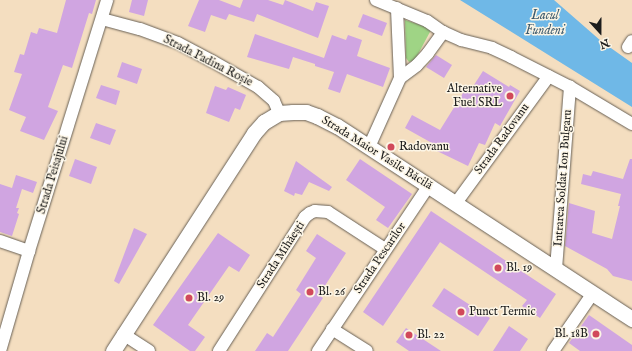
<!DOCTYPE html>
<html>
<head>
<meta charset="utf-8">
<style>
	body { margin:0 }
	#map { position:relative; width:632px; height:351px; overflow:hidden; background:#f4dec0; font-family:"IM FELL English",serif }
	div>[style] { position:absolute }
	[style*='--x'] { left:calc(var(--x)*1px); top:calc(var(--y)*1px); width:calc(var(--w)*1px); rotate:calc(var(--a)*1deg) }
	.green>* { inset:0; background:#9fd485 }
	.water>* { inset:0; background:#6fb8e7 }
	.building>* { inset:0; background:#d0a5e1 }
	.roads { filter:drop-shadow(0 0 1px #686055) drop-shadow(0 0 1px #686055) }
	.minor>* { height:12px; margin:-6px; padding:0 6px; transform-origin:6px; border-radius:6px; background:#fff }
	.tertiary>* { height:15px; margin:-7.5px; padding:0 7.5px; transform-origin:7.5px; border-radius:7.5px; background:#fff }
	.dots>* { width:11px; height:11px; translate:-50% -50%; box-sizing:border-box; border:2px solid #fcf5e5; border-radius:50% }
	span { translate:-50% -50%; white-space:nowrap; text-align:center; line-height:1.15; -webkit-text-stroke:3px #fcf5e5; paint-order:stroke }
	.street-label { font-size:12px; color:#1c1c1c }
	.poi-label { font-size:12px; color:#1c1c1c }
	.right { translate:-100% -50%; text-align:right }
	.left { translate:0 -50%; text-align:left }
	.water-label { font-size:13px; color:#3d5a6d; font-style:italic }
	.north { position:absolute; left:580px; top:12px; width:40px; height:40px; -webkit-text-stroke:3px #fcf5e5; paint-order:stroke; rotate:159deg; font-size:11px; font-weight:700; line-height:16px; text-align:center; color:#1c1c1c }
	.north::after { content:''; display:block; margin:auto; width:14px; height:18px; background:#1c1c1c; clip-path:polygon(50% 0,100% 100%,50% 72%,0 100%) }
</style>
</head>
<body>
<div id="map">
	<div class="green">
		<i style="clip-path:polygon(405px 20px,430px 28px,431px 30px,416px 58px,412px 61px,409px 62px,406px 58px)"></i>
	</div>
	<div class="water">
		<i style="clip-path:polygon(460px 0,554px 0,601px 41px,632px 63px,632px 107px)"></i>
	</div>
	<div class="building">
		<i style="clip-path:polygon(66px 0,96px 0,92px 14px,89px 13px,72px 68px,63px 65px,48px 107px,58px 111px,44px 140px,20px 131px,26px 117px,9px 110px,22px 74px,14px 72px,20px 54px,24px 55px,31px 32px,37px 34px,39px 28px,57px 33px)"></i>
		<i style="clip-path:polygon(132px 0,148px 0,144px 16px,129px 12px)"></i>
		<i style="clip-path:polygon(199px 0,219px 0,240px 8px,243px 0,268px 0,283px 5px,285px 0,313px 11px,316px 2px,329px 6px,318px 38px,257px 14px,254px 22px,229px 14px,226px 20px,211px 15px,205px 32px,188px 26px)"></i>
		<i style="clip-path:polygon(363px 14px,387px 23px,382px 36px,358px 27px)"></i>
		<i style="clip-path:polygon(255px 34px,324px 58px,332px 35px,346px 40px,348px 35px,362px 40px,357px 56px,390px 68px,383px 87px,347px 74px,340px 93px,328px 89px,334px 72px,315px 66px,315px 64px,293px 57px,289px 69px,247px 57px)"></i>
		<i style="clip-path:polygon(436px 55px,452px 65px,444px 78px,426px 67px)"></i>
		<i style="clip-path:polygon(122px 62px,142px 69px,137px 84px,117px 77px)"></i>
		<i style="clip-path:polygon(483px 71px,509px 87px,510px 85px,520px 91px,500px 126px,495px 123px,485px 145px,479px 143px,468px 166px,437px 151px,439px 147px,405px 128px,412px 115px,440px 130px,468px 85px,472px 88px)"></i>
		<i style="clip-path:polygon(101px 85px,120px 91px,116px 105px,96px 98px)"></i>
		<i style="clip-path:polygon(215px 86px,226px 90px,228px 87px,246px 95px,240px 110px,235px 108px,229px 122px,206px 113px)"></i>
		<i style="clip-path:polygon(96px 123px,116px 130px,110px 145px,90px 138px)"></i>
		<i style="clip-path:polygon(75px 159px,97px 167px,91px 184px,69px 176px)"></i>
		<i style="clip-path:polygon(360px 159px,412px 194px,388px 228px,376px 220px,385px 207px,346px 180px)"></i>
		<i style="clip-path:polygon(630px 159px,632px 159px,632px 281px,613px 276px,607px 269px,565px 246px,569px 203px,595px 211px,592px 233px,612px 239px,620px 206px,618px 206px,621px 194px,581px 184px,583px 174px,591px 176px,593px 171px,623px 179px)"></i>
		<i style="clip-path:polygon(296px 161px,332px 187px,329px 191px,309px 182px,302px 195px,295px 193px,294px 196px,284px 191px)"></i>
		<i style="clip-path:polygon(16px 175px,37px 182px,33px 193px,22px 189px,16px 208px,19px 208px,17px 213px,19px 214px,12px 236px,0 232px,0 184px,12px 188px)"></i>
		<i style="clip-path:polygon(431px 211px,556px 294px,540px 318px,522px 306px,527px 300px,440px 242px,383px 326px,363px 312px)"></i>
		<i style="clip-path:polygon(134px 228px,147px 234px,119px 284px,114px 281px)"></i>
		<i style="clip-path:polygon(218px 233px,250px 255px,239px 272px,229px 266px,188px 325px,205px 337px,195px 351px,190px 351px,153px 325px)"></i>
		<i style="clip-path:polygon(317px 234px,346px 253px,319px 295px,323px 298px,288px 351px,255px 351px,267px 333px,273px 337px,301px 294px,296px 290px,316px 258px,306px 251px)"></i>
		<i style="clip-path:polygon(444px 288px,490px 318px,478px 336px,432px 306px)"></i>
		<i style="clip-path:polygon(589px 315px,632px 345px,632px 351px,580px 351px,569px 343px)"></i>
		<i style="clip-path:polygon(509px 326px,528px 339px,520px 351px,493px 351px)"></i>
		<i style="clip-path:polygon(406px 328px,441px 351px,409px 351px,396px 342px)"></i>
	</div>
	<div class="roads">
		<div class="minor">
			<i style="--x:376;--y:0;--w:55;--a:22.4"></i>
			<i style="--x:427;--y:21;--w:19;--a:35"></i>
			<i style="--x:443;--y:32;--w:20;--a:24"></i>
			<i style="--x:461;--y:40;--w:32;--a:14"></i>
			<i style="--x:492;--y:48;--w:21;--a:25"></i>
			<i style="--x:511;--y:57;--w:66;--a:27"></i>
			<i style="--x:570;--y:87;--w:72;--a:30.8"></i>
			<i style="--x:102;--y:19;--w:39;--a:15"></i>
			<i style="--x:140;--y:29;--w:40;--a:20.2"></i>
			<i style="--x:178;--y:43;--w:38;--a:28"></i>
			<i style="--x:212;--y:61;--w:53;--a:29.5"></i>
			<i style="--x:258;--y:87;--w:21;--a:41"></i>
			<i style="--x:274;--y:101;--w:13;--a:67"></i>
			<i style="--x:628;--y:47;--w:7;--a:-56"></i>
			<i style="--x:400;--y:78;--w:21;--a:-37"></i>
			<i style="--x:417;--y:65;--w:16;--a:-47"></i>
			<i style="--x:428;--y:53;--w:26;--a:-54"></i>
			<i style="--x:369;--y:147;--w:76;--a:-65.8"></i>
			<i style="--x:400;--y:78;--w:70;--a:-92.5"></i>
			<i style="--x:456;--y:203;--w:157;--a:-53.8"></i>
			<i style="--x:0;--y:241;--w:31;--a:19"></i>
			<i style="--x:556;--y:269;--w:183;--a:-85.6"></i>
			<i style="--x:332;--y:329;--w:41;--a:32.2"></i>
			<i style="--x:123;--y:334;--w:31;--a:33"></i>
			<i style="--x:0;--y:351;--w:104;--a:-73.8"></i>
			<i style="--x:29;--y:251;--w:263;--a:-72.7"></i>
			<i style="--x:219;--y:351;--w:159;--a:-57.3"></i>
			<i style="--x:305;--y:217;--w:6;--a:-39"></i>
			<i style="--x:310;--y:213;--w:5;--a:-22"></i>
			<i style="--x:315;--y:211;--w:13;--a:4"></i>
			<i style="--x:328;--y:212;--w:68;--a:33"></i>
			<i style="--x:318;--y:351;--w:200;--a:-56.2"></i>
			<i style="--x:553;--y:351;--w:70;--a:-55.4"></i>
		</div>
		<div class="tertiary">
			<i style="--x:113;--y:351;--w:260;--a:-57.1"></i>
			<i style="--x:254;--y:133;--w:15;--a:-48"></i>
			<i style="--x:264;--y:122;--w:17;--a:-31"></i>
			<i style="--x:279;--y:113;--w:14;--a:-4"></i>
			<i style="--x:293;--y:112;--w:13;--a:0"></i>
			<i style="--x:306;--y:112;--w:12;--a:20"></i>
			<i style="--x:317;--y:116;--w:22;--a:27"></i>
			<i style="--x:337;--y:126;--w:353;--a:33.2"></i>
		</div>
	</div>
	<div class="dots">
		<i style="left:510px;top:96px;background:#d1495b"></i>
		<i style="left:391px;top:147px;background:#d1495b"></i>
		<i style="left:498px;top:268px;background:#d1495b"></i>
		<i style="left:310px;top:292px;background:#d1495b"></i>
		<i style="left:189px;top:298px;background:#d1495b"></i>
		<i style="left:461px;top:312px;background:#d1495b"></i>
		<i style="left:596px;top:334px;background:#d1495b"></i>
		<i style="left:409px;top:335px;background:#d1495b"></i>
	</div>
	<div class="street-label">
		<span style="left:208px;top:61px;rotate:27deg">Strada Padina Roșie</span>
		<span style="left:502px;top:139px;rotate:-54deg">Strada Radovanu</span>
		<span style="left:377px;top:153px;rotate:32deg">Strada Maior Vasile Băcilă</span>
		<span style="left:53px;top:175px;rotate:-73deg">Strada Peisajului</span>
		<span style="left:563px;top:178px;rotate:-86deg">Intrarea Soldat Ion Bulgaru</span>
		<span style="left:281px;top:255px;rotate:-57deg">Strada Mihăești</span>
		<span style="left:380px;top:258px;rotate:-56deg">Strada Pescarilor</span>
	</div>
	<div class="poi-label">
		<span class="right" style="left:502px;top:96px">Alternative<br>Fuel SRL</span>
		<span class="left" style="left:399px;top:147px">Radovanu</span>
		<span class="left" style="left:506px;top:268px">Bl. 19</span>
		<span class="left" style="left:318px;top:292px">Bl. 26</span>
		<span class="left" style="left:197px;top:298px">Bl. 29</span>
		<span class="left" style="left:469px;top:312px">Punct Termic</span>
		<span class="right" style="left:588px;top:334px">Bl. 18B</span>
		<span class="left" style="left:417px;top:335px">Bl. 22</span>
	</div>
	<div class="water-label">
		<span style="left:545px;top:24px">Lacul<br>Fundeni</span>
	</div>
	<div class="north">N</div>
</div>
</body>
</html>
